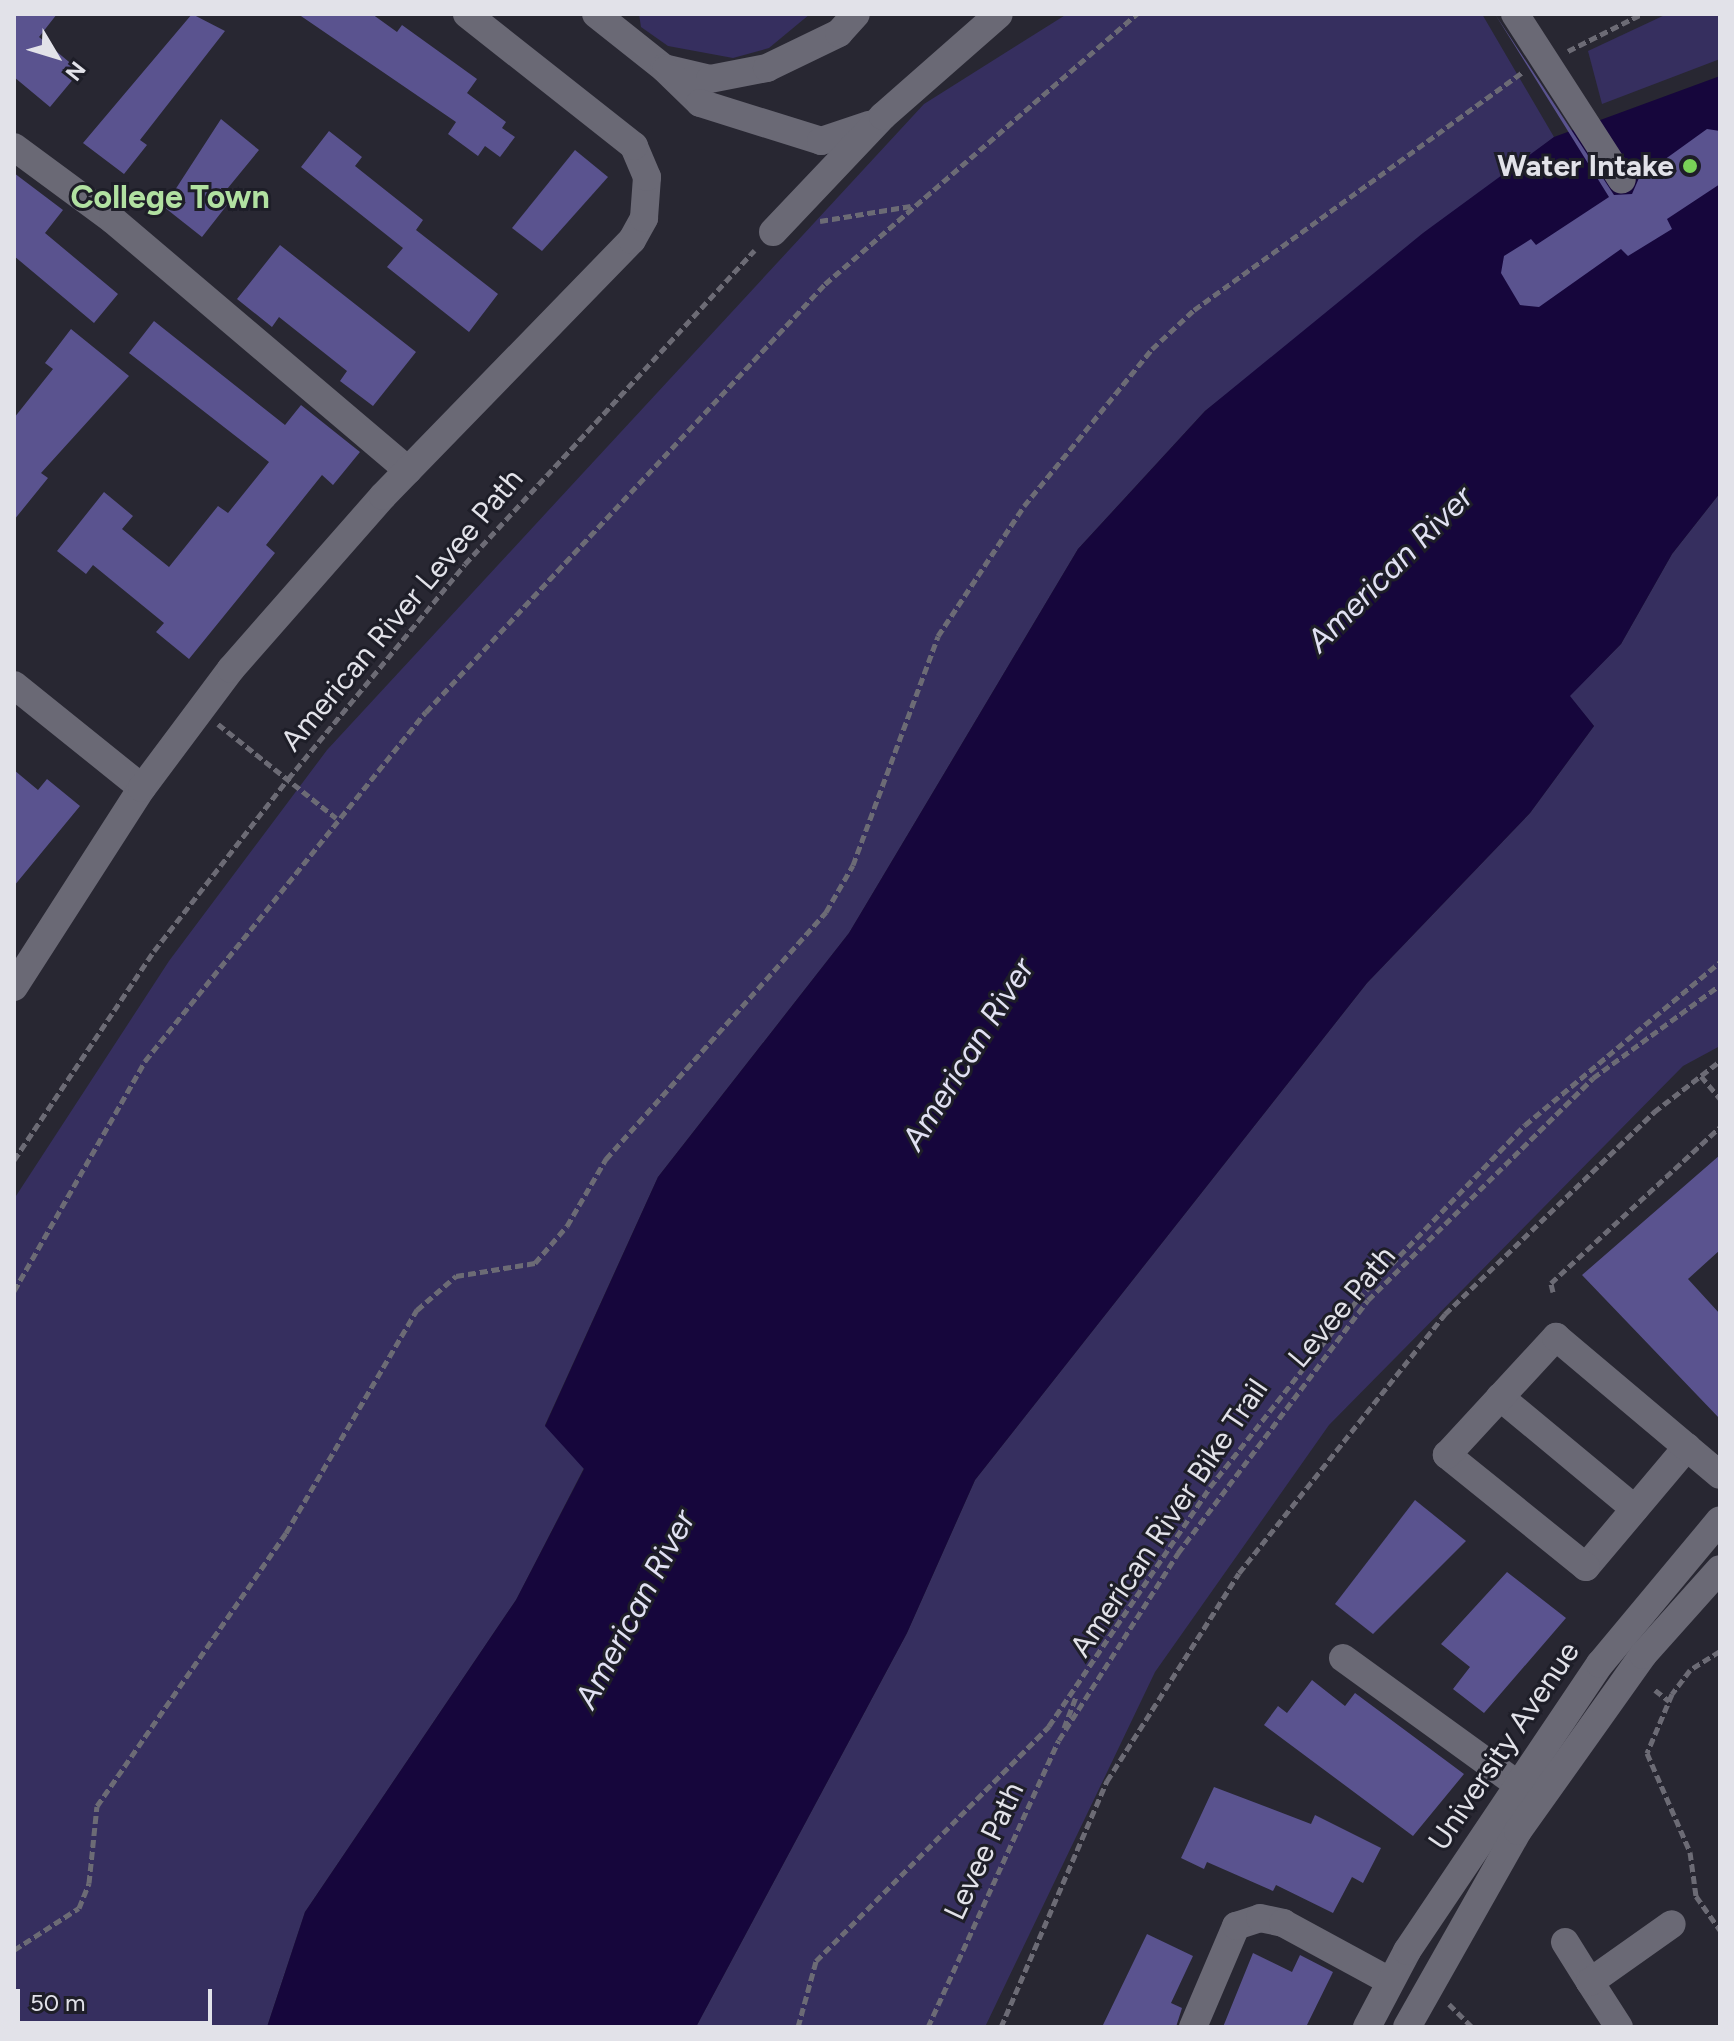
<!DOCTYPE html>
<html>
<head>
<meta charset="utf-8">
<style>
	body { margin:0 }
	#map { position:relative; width:1734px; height:2041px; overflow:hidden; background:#282732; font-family:Figtree,sans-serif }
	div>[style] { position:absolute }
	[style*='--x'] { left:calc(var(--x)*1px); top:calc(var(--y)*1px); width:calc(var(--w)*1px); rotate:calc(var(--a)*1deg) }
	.green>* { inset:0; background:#362f5f }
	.water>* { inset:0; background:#16063c }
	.building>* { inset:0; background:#5a538f }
	.path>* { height:5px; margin-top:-2.5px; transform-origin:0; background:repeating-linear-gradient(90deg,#6c6b75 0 8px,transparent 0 12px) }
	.minor>* { height:28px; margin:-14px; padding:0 14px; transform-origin:14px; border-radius:14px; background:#6a6975 }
	.dots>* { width:22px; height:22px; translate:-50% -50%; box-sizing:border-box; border:4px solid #1e1e28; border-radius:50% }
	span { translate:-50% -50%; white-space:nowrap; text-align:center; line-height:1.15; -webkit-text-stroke:6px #1e1e28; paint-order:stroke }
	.poi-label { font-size:30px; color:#e2e2e9; font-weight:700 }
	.right { translate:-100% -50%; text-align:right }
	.street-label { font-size:30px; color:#e2e2e9 }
	.neighbourhood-label { font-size:32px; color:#b1e1a1; font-weight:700 }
	.water-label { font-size:32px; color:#e1e1f3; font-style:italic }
	.frame { position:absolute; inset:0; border:16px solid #e2e2e9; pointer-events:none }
	.north { position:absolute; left:16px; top:16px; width:80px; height:80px; -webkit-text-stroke:6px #1e1e28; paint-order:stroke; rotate:128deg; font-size:22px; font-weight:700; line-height:32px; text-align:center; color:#e2e2e9 }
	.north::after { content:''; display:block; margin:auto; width:28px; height:36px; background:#e2e2e9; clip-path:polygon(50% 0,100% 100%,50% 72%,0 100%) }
	.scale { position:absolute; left:16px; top:1989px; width:196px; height:36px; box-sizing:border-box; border:4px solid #e2e2e9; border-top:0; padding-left:10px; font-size:24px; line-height:28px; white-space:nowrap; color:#e2e2e9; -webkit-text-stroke:6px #1e1e28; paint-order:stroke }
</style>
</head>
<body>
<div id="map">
	<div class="green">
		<i style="clip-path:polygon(639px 14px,810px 14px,769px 48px,733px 58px,668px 46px,641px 27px)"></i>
		<i style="clip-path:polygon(1067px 14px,1482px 14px,1554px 137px,1205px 411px,1078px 549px,849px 933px,658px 1177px,545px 1425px,584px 1468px,516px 1600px,305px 1912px,267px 2027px,14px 2027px,14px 1199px,169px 961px,327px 750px,924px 104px)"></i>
		<i style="clip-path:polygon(1667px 14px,1720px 14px,1720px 59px,1602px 104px,1588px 51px)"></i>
		<i style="clip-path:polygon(1720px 493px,1720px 1046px,1683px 1066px,1329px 1425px,1155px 1672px,985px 2027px,696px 2027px,907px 1633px,975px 1480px,1367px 983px,1530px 813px,1594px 726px,1569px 696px,1621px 644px,1672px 554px)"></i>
	</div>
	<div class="water">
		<i style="clip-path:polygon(1720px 76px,1720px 493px,1672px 554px,1621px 644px,1570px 696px,1594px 726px,1530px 813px,1367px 983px,975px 1480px,907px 1633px,696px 2027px,267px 2027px,305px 1912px,516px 1600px,584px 1469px,545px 1426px,658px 1177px,849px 933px,1078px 549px,1205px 411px,1423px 233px,1554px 137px)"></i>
	</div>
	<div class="building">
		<i style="clip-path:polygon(14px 14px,57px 14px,39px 37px,80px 71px,50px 107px,14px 77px)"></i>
		<i style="clip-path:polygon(192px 14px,225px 31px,140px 140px,147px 145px,124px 174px,83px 143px)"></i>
		<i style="clip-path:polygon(298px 14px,372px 14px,397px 32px,402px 25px,477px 79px,467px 93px,506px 122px,502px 128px,515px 137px,500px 157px,485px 146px,478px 156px,448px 134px,456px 122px)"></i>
		<i style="clip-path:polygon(1495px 14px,1614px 195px,1632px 194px,1639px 178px,1707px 129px,1720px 131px,1720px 184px,1667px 219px,1672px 229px,1628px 256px,1621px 249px,1539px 307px,1520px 305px,1501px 273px,1504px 256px,1531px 239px,1536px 245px,1609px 197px)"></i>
		<i style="clip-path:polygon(221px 119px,259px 150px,223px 194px,231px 200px,202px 237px,164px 207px)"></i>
		<i style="clip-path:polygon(329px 131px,362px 157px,355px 166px,423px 220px,416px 230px,498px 294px,469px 332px,387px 267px,403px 248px,301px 167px)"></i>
		<i style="clip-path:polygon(575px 150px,608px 177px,542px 251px,512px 228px)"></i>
		<i style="clip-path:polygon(14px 173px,63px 210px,45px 233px,118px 294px,94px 323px,14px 256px)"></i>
		<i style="clip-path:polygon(280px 245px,416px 352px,373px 406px,340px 381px,347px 371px,279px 317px,272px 327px,237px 299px)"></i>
		<i style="clip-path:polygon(154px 321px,285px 425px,301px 405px,360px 452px,333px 485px,322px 475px,266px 545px,275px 553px,189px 659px,156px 632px,164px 623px,93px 565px,86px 574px,57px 551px,104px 492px,133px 516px,122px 529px,169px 567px,218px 506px,228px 513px,269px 462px,129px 353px)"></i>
		<i style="clip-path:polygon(71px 329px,129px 376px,41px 473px,48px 478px,14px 520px,14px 418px,53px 369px,45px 363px)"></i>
		<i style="clip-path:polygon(14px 770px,38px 790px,47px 779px,80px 806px,14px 886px)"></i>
		<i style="clip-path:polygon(1720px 1155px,1720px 1250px,1688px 1279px,1720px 1314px,1720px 1419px,1582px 1275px)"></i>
		<i style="clip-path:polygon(1415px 1500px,1466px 1541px,1373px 1634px,1335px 1604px)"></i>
		<i style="clip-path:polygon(1507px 1572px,1566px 1618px,1484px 1713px,1453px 1689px,1470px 1667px,1441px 1644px)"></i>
		<i style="clip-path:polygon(1312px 1680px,1345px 1706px,1355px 1693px,1464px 1774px,1413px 1836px,1264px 1725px,1278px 1706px,1287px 1713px)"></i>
		<i style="clip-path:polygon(1214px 1787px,1311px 1824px,1315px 1815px,1381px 1848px,1363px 1883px,1352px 1877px,1333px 1913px,1276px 1885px,1273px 1891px,1207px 1862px,1204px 1869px,1181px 1858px)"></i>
		<i style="clip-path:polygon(1147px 1934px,1193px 1956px,1171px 2003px,1182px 2008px,1176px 2027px,1102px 2027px)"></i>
		<i style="clip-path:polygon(1253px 1953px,1292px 1972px,1300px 1955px,1333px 1972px,1306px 2027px,1223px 2027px)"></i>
	</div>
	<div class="path">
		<i style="--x:1568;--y:51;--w:83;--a:-26.6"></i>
		<i style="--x:820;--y:221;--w:92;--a:-9.4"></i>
		<i style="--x:218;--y:724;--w:151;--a:38.5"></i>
		<i style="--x:1701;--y:1076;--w:30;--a:50"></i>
		<i style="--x:14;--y:1160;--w:252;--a:-56.2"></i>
		<i style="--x:154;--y:951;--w:218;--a:-52.1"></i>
		<i style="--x:288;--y:779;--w:278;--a:-50.5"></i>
		<i style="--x:465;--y:564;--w:427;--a:-47.3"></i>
		<i style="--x:14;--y:1291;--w:265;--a:-60.3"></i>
		<i style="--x:145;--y:1061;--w:448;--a:-51.2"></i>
		<i style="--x:426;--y:712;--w:585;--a:-47.01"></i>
		<i style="--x:825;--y:284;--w:413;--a:-40.9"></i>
		<i style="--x:1553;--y:1292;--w:9;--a:-103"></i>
		<i style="--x:1551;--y:1283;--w:230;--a:-42.7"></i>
		<i style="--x:1720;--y:1651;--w:36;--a:148"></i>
		<i style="--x:1690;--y:1670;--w:30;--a:127"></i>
		<i style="--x:1672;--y:1694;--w:64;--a:113"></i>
		<i style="--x:1647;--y:1753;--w:108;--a:66.5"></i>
		<i style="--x:1690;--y:1852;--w:44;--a:82.2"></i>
		<i style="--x:1696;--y:1896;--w:42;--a:54.8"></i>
		<i style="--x:1655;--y:1690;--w:18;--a:38"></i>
		<i style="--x:1064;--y:1728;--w:34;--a:-69"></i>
		<i style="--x:14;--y:1950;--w:77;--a:-32.9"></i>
		<i style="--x:79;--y:1908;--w:27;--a:-68"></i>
		<i style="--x:89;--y:1883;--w:77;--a:-84.1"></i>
		<i style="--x:97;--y:1806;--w:332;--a:-55.3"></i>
		<i style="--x:286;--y:1533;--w:259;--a:-59.6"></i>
		<i style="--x:417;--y:1310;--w:52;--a:-41.1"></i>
		<i style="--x:456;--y:1276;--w:80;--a:-9.3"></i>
		<i style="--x:535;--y:1263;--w:49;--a:-49.1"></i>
		<i style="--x:567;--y:1226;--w:78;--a:-59.8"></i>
		<i style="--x:606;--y:1159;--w:331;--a:-48.3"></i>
		<i style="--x:826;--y:912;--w:54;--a:-60.1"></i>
		<i style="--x:853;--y:865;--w:244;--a:-69.6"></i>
		<i style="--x:938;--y:636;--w:156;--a:-56.5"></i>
		<i style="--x:1024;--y:506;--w:203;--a:-50.8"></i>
		<i style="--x:1152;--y:349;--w:57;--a:-42.9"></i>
		<i style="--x:1194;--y:310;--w:405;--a:-35.9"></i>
		<i style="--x:1449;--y:2004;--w:33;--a:45"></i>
		<i style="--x:798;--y:2027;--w:68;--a:-74.7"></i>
		<i style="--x:816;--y:1961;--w:331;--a:-45.2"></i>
		<i style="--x:1049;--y:1726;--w:288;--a:-56"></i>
		<i style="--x:1210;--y:1487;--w:239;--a:-51.8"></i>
		<i style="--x:1358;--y:1299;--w:241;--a:-46.2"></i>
		<i style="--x:1525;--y:1125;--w:254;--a:-39.9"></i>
		<i style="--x:928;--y:2027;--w:315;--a:-65.5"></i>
		<i style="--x:1059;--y:1740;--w:222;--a:-57.5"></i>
		<i style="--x:1178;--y:1553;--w:316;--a:-53.1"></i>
		<i style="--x:1368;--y:1300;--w:316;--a:-44.6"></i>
		<i style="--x:1593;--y:1078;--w:157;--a:-36.2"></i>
		<i style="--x:1001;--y:2027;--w:268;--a:-66.7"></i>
		<i style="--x:1107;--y:1781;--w:246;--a:-57.6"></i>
		<i style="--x:1239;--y:1573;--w:331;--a:-51.5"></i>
		<i style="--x:1445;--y:1314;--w:291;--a:-44"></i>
		<i style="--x:1654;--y:1112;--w:83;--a:-37.7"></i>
	</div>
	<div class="minor">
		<i style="--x:596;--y:14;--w:87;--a:38.5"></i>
		<i style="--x:664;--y:68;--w:47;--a:13.4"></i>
		<i style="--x:710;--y:79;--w:58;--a:-10.9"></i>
		<i style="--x:767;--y:68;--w:80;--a:-25.9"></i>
		<i style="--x:839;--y:33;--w:25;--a:-48"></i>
		<i style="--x:1515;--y:14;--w:197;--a:57.2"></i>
		<i style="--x:666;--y:70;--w:47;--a:44.1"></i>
		<i style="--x:700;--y:103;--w:127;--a:17.4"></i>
		<i style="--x:821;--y:141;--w:51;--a:-18.4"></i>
		<i style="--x:14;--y:147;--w:123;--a:36.4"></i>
		<i style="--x:113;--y:220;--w:387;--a:40.3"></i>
		<i style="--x:773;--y:232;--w:160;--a:-46.5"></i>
		<i style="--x:883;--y:116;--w:154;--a:-41.3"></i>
		<i style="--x:14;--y:685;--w:164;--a:38.8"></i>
		<i style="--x:14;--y:987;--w:237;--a:-57.3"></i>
		<i style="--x:142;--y:788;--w:149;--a:-53.2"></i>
		<i style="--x:231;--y:669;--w:230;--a:-48.7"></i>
		<i style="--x:383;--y:496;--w:357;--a:-45.8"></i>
		<i style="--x:632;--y:240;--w:25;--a:-61"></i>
		<i style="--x:644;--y:218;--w:41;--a:-85.8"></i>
		<i style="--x:647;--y:177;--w:34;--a:-113"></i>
		<i style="--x:634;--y:146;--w:213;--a:-141.7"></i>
		<i style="--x:1500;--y:1397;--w:175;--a:39.7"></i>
		<i style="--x:1687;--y:1447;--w:157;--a:130.1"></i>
		<i style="--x:1586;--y:1567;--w:179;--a:-141.1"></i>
		<i style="--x:1447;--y:1455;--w:161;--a:-47.3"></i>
		<i style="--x:1556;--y:1337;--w:214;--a:40.1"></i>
		<i style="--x:1343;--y:1658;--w:233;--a:35.9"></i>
		<i style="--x:1565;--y:1942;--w:47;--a:58"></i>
		<i style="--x:1193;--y:2027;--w:110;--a:-66.9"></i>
		<i style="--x:1236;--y:1926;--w:25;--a:-18"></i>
		<i style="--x:1260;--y:1918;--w:24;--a:12"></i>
		<i style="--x:1283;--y:1923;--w:122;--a:28.5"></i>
		<i style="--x:1367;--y:2027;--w:86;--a:-62.2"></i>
		<i style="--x:1407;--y:1951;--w:346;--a:-56.1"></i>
		<i style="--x:1600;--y:1664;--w:187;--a:-50.2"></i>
		<i style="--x:1407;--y:2027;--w:225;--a:-60.5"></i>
		<i style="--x:1518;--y:1831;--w:216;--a:-54.6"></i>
		<i style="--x:1643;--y:1655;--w:115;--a:-48.2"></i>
		<i style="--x:1619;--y:2027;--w:54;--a:-122.8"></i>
		<i style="--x:1590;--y:1982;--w:100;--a:-35.3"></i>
	</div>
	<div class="dots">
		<i style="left:1690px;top:166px;background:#79d157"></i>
	</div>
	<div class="poi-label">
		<span class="right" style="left:1674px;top:166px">Water Intake</span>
	</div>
	<div class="street-label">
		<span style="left:402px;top:610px;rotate:-50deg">American River Levee Path</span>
		<span style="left:1342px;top:1307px;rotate:-50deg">Levee Path</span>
		<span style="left:1169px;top:1518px;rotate:-56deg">American River Bike Trail</span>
		<span style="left:1504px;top:1746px;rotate:-56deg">University Avenue</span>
		<span style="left:984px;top:1851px;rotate:-65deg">Levee Path</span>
	</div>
	<div class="neighbourhood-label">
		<span style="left:170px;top:197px">College Town</span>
	</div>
	<div class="water-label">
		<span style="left:1390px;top:569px;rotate:-45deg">American River</span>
		<span style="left:968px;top:1054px;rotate:-58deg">American River</span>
		<span style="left:635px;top:1609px;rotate:-62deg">American River</span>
	</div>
	<div class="frame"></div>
	<div class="north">N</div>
	<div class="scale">50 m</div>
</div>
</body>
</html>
